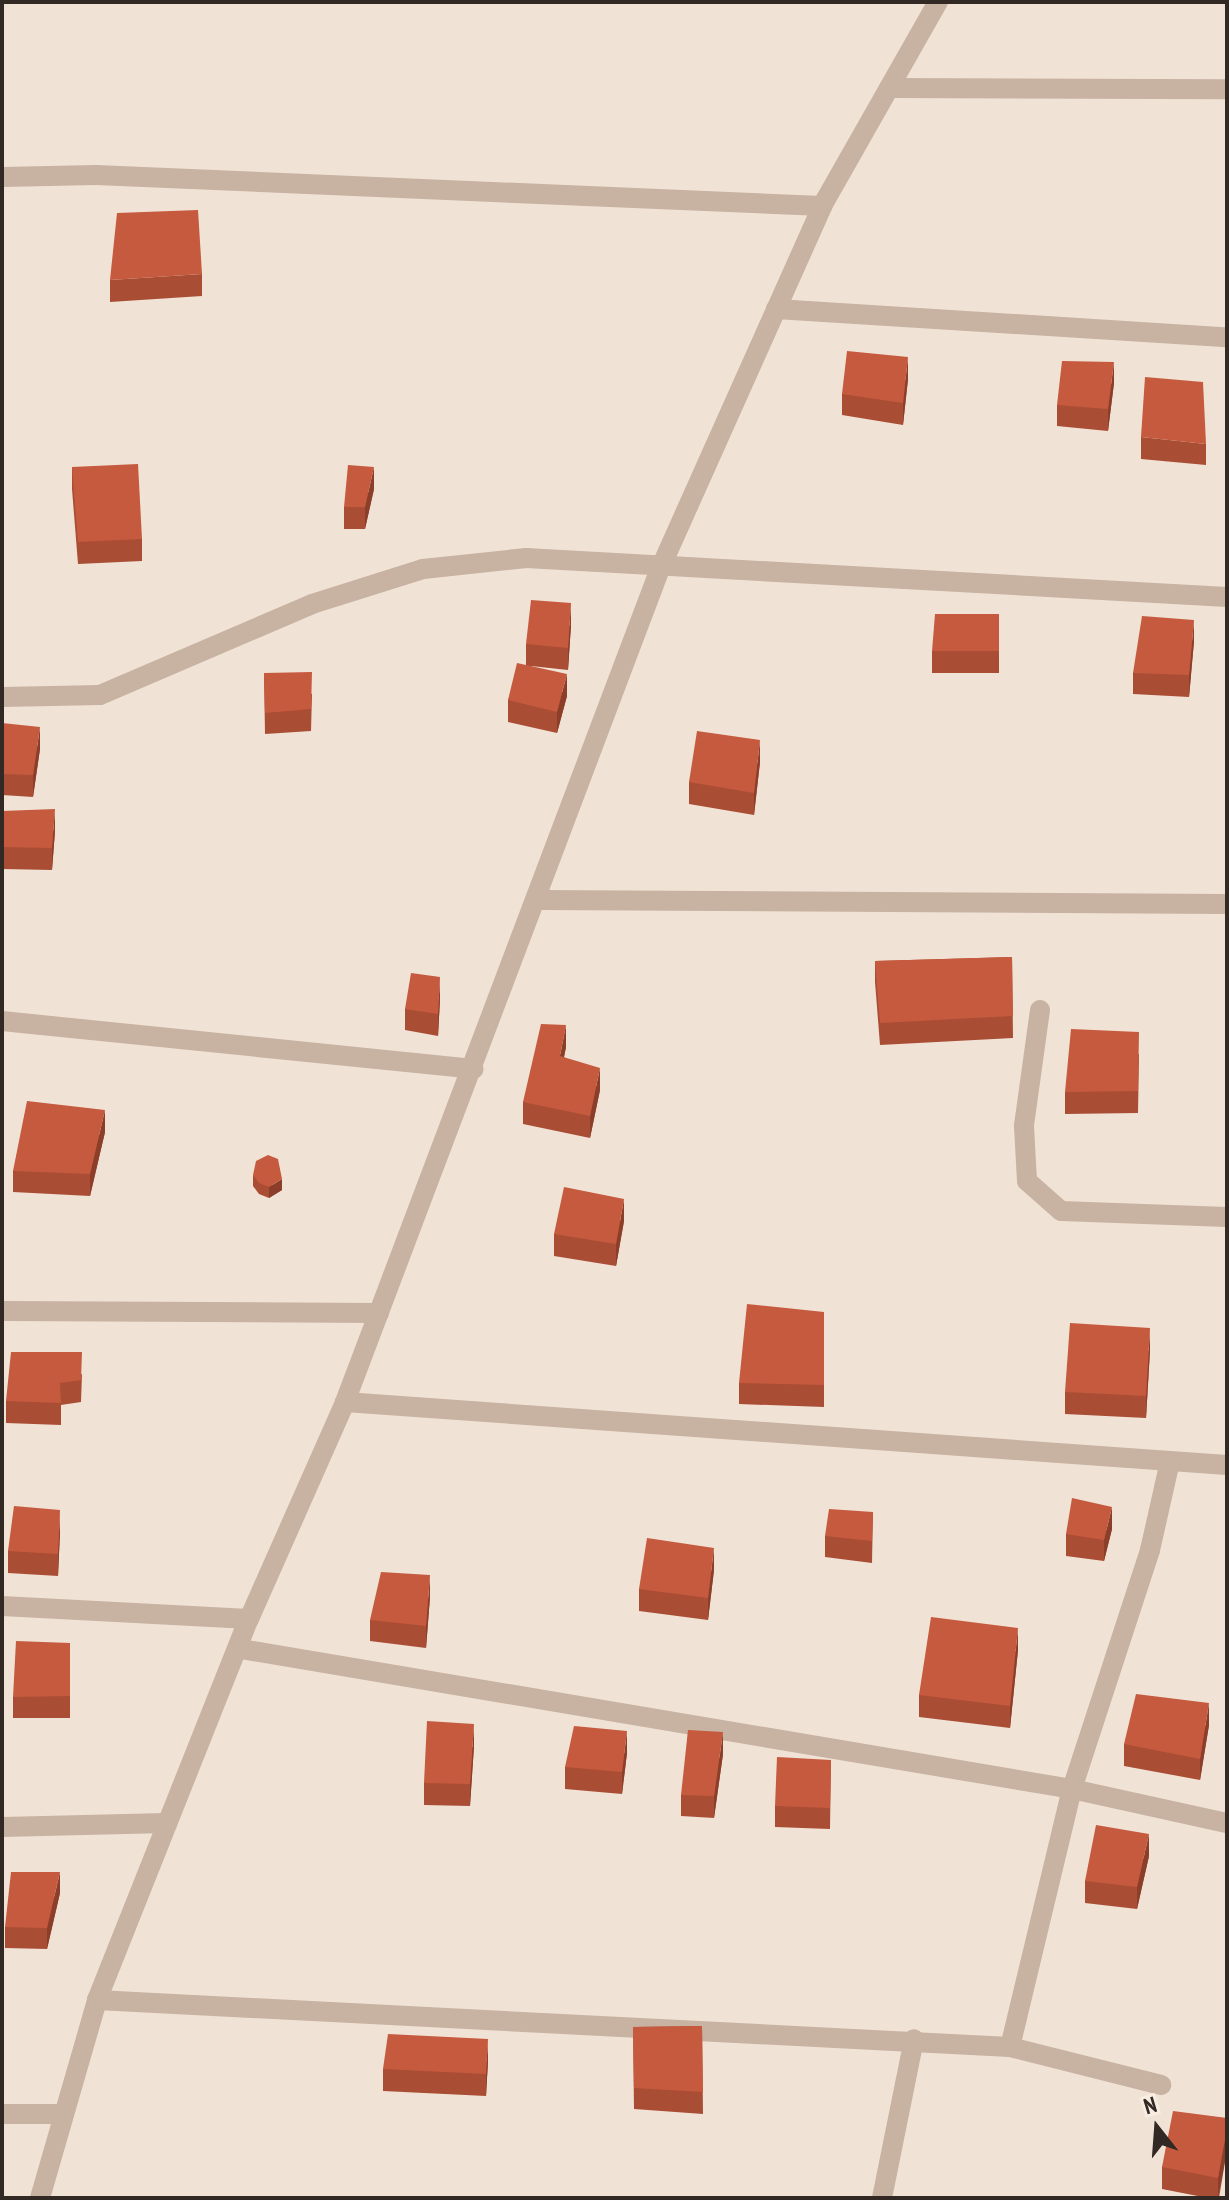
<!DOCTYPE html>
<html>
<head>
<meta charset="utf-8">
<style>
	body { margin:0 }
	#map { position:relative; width:1229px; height:2200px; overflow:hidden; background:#f0e3d6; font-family:"PT Sans Narrow",sans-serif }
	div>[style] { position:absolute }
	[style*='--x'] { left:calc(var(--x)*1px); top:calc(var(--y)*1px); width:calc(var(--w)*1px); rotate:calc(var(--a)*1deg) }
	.minor>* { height:20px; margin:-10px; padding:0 10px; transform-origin:10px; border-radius:10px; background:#c8b2a2 }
	.wall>* { inset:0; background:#aa4d35 }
	.shaded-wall>* { inset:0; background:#8b3f2b }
	.building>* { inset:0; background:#c65a3e }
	span { translate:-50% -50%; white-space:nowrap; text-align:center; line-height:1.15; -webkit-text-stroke:7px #f8ede1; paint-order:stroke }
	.frame { position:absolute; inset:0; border:4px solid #322824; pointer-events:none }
	.north { position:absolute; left:1117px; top:2088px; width:80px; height:80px; -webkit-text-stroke:6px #f8ede1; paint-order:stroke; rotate:343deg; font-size:22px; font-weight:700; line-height:32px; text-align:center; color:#322824 }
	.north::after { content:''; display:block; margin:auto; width:28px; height:36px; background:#322824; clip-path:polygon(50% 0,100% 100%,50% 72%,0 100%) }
</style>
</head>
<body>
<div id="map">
	<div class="minor">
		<i style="--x:889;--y:88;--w:338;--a:0.2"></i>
		<i style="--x:2;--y:177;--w:94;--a:-1.2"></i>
		<i style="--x:96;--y:175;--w:727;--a:2.45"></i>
		<i style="--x:776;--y:309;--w:452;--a:3.6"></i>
		<i style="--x:2;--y:697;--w:98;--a:-1.2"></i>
		<i style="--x:100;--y:695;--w:231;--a:-23.2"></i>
		<i style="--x:312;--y:604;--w:116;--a:-17.5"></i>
		<i style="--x:423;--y:569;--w:104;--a:-6.1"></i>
		<i style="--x:526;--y:558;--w:702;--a:3.18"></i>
		<i style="--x:538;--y:900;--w:689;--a:0.33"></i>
		<i style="--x:1040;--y:1010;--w:117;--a:97.9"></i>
		<i style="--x:1024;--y:1126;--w:55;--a:86.9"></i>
		<i style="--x:1027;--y:1181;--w:45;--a:41.4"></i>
		<i style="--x:1061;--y:1211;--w:166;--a:2.1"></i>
		<i style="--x:2;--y:1021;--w:474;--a:5.8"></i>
		<i style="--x:2;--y:1311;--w:377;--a:0.3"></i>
		<i style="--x:345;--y:1402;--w:884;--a:4.09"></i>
		<i style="--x:2;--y:1606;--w:247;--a:3"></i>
		<i style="--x:241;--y:1649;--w:843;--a:9.56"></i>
		<i style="--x:1072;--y:1789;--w:159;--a:12.4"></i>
		<i style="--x:2;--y:1827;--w:165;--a:-1.4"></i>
		<i style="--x:97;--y:2000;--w:914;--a:2.95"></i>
		<i style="--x:1010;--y:2047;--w:156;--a:14.1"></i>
		<i style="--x:1010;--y:2047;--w:265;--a:-76.5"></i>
		<i style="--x:1072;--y:1789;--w:251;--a:-71.9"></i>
		<i style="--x:1150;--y:1550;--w:91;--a:-77.3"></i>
		<i style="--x:2;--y:2114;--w:59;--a:0"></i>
		<i style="--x:40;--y:2198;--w:206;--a:-73.9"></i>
		<i style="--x:97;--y:2000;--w:410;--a:-68.3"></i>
		<i style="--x:249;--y:1619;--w:237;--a:-66.1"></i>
		<i style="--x:345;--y:1402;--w:891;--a:-69.29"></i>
		<i style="--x:660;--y:569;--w:398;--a:-65.9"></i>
		<i style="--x:822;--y:206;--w:235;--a:-60.4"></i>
		<i style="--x:882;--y:2198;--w:162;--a:-78.6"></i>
	</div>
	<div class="wall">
		<i style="clip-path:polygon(202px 274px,202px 296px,110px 302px,110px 280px)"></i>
		<i style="clip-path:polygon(908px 379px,903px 425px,842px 415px,842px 394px)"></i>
		<i style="clip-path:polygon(1114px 383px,1108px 431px,1057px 426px,1057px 405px)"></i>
		<i style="clip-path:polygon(1141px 437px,1206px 444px,1206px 465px,1141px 459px)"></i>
		<i style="clip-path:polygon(72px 467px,142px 539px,142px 561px,78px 564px,72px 489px)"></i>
		<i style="clip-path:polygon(374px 489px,365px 529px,344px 529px,344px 507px)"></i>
		<i style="clip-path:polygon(999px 614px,999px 673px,932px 673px,932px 651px)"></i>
		<i style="clip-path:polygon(571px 625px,568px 670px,531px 666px,567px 696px,557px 733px,508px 722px,508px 700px,526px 665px,526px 644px)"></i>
		<i style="clip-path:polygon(1194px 641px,1189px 697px,1133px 694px,1133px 673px)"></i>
		<i style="clip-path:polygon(264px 673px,312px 694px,311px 731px,265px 734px)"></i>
		<i style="clip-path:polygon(2px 723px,40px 749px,33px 797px,2px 795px)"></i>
		<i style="clip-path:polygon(760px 762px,754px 815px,689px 804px,689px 782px)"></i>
		<i style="clip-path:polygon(2px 811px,55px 831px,52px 870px,2px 869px)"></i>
		<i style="clip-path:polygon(1012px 957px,1013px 1038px,880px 1045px,875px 982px,875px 961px)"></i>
		<i style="clip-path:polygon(440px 999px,438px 1036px,405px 1030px,405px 1009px)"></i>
		<i style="clip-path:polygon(566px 1047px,564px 1057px,600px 1090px,590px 1138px,523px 1124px,523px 1102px)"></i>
		<i style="clip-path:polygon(1139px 1054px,1138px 1113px,1065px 1114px,1065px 1092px)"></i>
		<i style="clip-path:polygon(105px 1132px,90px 1196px,13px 1192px,13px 1171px)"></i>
		<i style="clip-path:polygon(253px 1175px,282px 1190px,269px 1198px,259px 1194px,253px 1186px)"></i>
		<i style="clip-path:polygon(624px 1221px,616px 1266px,554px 1256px,554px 1234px)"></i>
		<i style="clip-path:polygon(824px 1312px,824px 1407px,739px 1404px,739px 1383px)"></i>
		<i style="clip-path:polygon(1150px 1350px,1146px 1418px,1065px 1414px,1065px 1392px)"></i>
		<i style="clip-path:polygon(82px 1374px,81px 1402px,61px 1405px,61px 1425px,6px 1423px,6px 1401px)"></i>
		<i style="clip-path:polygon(873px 1512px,872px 1563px,825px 1557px,825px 1536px)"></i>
		<i style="clip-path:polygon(1112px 1529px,1104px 1561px,1066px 1556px,1066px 1534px)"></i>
		<i style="clip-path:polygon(60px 1532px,58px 1576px,8px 1573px,8px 1551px)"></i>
		<i style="clip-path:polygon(714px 1570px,708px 1620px,639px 1611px,639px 1589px)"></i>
		<i style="clip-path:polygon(430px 1597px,426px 1648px,370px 1641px,370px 1620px)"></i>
		<i style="clip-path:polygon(70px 1643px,70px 1718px,13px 1718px,13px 1697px)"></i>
		<i style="clip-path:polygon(1018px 1650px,1010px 1728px,919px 1717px,919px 1695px)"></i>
		<i style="clip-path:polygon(1209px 1725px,1200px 1780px,1124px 1766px,1124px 1744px)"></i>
		<i style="clip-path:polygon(474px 1746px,470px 1806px,424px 1805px,424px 1783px)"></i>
		<i style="clip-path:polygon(627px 1753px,622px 1794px,565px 1789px,565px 1767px)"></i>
		<i style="clip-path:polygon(723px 1754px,714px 1818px,681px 1816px,681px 1795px)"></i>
		<i style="clip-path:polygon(831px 1760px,830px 1829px,775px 1827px,775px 1806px)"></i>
		<i style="clip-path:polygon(1149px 1856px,1137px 1909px,1085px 1903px,1085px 1881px)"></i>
		<i style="clip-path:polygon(60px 1893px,47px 1949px,5px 1948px,5px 1927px)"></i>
		<i style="clip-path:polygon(702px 2026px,703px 2114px,634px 2109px,633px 2027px)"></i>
		<i style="clip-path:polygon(488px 2061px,486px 2096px,383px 2091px,383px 2069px)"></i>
		<i style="clip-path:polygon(1227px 2118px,1227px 2150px,1219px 2198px,1208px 2198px,1162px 2189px,1162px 2167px)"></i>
	</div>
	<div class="shaded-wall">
		<i style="clip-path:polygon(908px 357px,908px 379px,903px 425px,903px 403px)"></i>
		<i style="clip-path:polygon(1114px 362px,1114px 383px,1108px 431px,1108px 409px)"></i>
		<i style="clip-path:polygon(374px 467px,374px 489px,365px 529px,365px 507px)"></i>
		<i style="clip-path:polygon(571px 603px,571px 625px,568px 670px,568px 648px)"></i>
		<i style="clip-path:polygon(1194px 620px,1194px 641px,1189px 697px,1189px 675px)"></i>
		<i style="clip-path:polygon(567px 674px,567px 696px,557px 733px,557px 712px)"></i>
		<i style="clip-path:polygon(40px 727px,40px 749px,33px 797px,33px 775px)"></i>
		<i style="clip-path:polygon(760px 740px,760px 762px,754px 815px,754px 793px)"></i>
		<i style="clip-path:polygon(55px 809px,55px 831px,52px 870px,52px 848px)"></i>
		<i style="clip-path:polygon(440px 977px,440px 999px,438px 1036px,438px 1014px)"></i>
		<i style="clip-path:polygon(566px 1025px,566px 1047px,560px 1077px,560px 1056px)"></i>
		<i style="clip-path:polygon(600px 1068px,600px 1090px,590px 1138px,590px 1116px)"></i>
		<i style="clip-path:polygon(105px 1110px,105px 1132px,90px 1196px,90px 1174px)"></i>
		<i style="clip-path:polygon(282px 1179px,282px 1190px,269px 1198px,269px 1187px)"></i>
		<i style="clip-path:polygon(624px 1199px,624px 1221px,616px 1266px,616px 1244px)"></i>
		<i style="clip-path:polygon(1150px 1328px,1150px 1350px,1146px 1418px,1146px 1396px)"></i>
		<i style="clip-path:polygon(1112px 1507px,1112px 1529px,1104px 1561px,1104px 1540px)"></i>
		<i style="clip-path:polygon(60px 1510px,60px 1532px,58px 1576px,58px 1554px)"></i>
		<i style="clip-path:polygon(714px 1548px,714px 1570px,708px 1620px,708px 1598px)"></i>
		<i style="clip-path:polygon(430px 1575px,430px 1597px,426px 1648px,426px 1626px)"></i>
		<i style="clip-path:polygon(1018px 1628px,1018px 1650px,1010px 1728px,1010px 1706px)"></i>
		<i style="clip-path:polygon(1209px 1703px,1209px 1725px,1200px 1780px,1200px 1759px)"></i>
		<i style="clip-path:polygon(474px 1724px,474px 1746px,470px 1806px,470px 1784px)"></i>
		<i style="clip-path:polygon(627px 1731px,627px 1753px,622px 1794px,622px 1772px)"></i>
		<i style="clip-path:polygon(723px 1732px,723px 1754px,714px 1818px,714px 1796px)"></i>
		<i style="clip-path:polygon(1149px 1834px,1149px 1856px,1137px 1909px,1137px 1887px)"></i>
		<i style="clip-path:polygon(4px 1861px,4px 1883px,2px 1903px,2px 1881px)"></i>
		<i style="clip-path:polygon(60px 1872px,60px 1893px,47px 1949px,47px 1928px)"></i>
		<i style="clip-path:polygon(488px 2039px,488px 2061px,486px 2096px,486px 2074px)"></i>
		<i style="clip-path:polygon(1227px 2128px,1227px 2150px,1218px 2198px,1218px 2178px)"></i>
	</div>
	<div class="building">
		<i style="clip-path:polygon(198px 210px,202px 274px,110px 280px,117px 213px)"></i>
		<i style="clip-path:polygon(847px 351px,908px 357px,903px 403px,842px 394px)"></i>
		<i style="clip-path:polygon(1062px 361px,1114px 362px,1108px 409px,1057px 405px)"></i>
		<i style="clip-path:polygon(1145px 377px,1203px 382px,1206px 444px,1141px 437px)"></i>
		<i style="clip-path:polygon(138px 464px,142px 539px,78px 542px,72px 467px)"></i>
		<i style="clip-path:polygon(348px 465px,374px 467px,365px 507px,344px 507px)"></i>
		<i style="clip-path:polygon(531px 600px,571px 603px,568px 648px,526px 644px)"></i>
		<i style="clip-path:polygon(935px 614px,999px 614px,999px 651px,932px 651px)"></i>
		<i style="clip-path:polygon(1142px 616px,1194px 620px,1189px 675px,1133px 673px)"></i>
		<i style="clip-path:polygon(517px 663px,567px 674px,557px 712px,508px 700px)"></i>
		<i style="clip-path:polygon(312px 672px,311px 709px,265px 713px,264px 673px)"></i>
		<i style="clip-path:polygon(2px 723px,40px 727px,33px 775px,2px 774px)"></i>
		<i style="clip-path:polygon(697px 731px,760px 740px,754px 793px,689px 782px)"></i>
		<i style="clip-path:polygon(55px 809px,52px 848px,2px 847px,2px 811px)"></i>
		<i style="clip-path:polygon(1012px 957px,1013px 1016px,880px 1023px,875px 961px)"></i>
		<i style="clip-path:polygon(411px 973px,440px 977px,438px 1014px,405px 1009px)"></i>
		<i style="clip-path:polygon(541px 1024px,566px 1025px,560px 1056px,600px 1068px,590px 1116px,523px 1102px)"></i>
		<i style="clip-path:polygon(1071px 1029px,1139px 1032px,1138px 1091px,1065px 1092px)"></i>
		<i style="clip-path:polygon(27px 1101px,105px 1110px,90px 1174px,13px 1171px)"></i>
		<i style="clip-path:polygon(268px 1155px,278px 1159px,282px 1179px,269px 1187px,259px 1183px,253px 1175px,256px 1161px)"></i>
		<i style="clip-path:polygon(564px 1187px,624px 1199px,616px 1244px,554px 1234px)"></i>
		<i style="clip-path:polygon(747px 1304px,824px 1312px,824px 1385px,739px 1383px)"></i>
		<i style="clip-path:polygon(1070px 1323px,1150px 1328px,1146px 1396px,1065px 1392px)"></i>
		<i style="clip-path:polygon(11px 1352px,82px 1352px,81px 1380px,60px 1383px,61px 1403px,6px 1401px)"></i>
		<i style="clip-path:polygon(1072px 1498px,1112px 1507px,1104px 1540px,1066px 1534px)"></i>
		<i style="clip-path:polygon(14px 1506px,60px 1510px,58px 1554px,8px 1551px)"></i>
		<i style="clip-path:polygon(829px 1509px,873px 1512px,872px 1541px,825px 1536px)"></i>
		<i style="clip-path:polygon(647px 1538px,714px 1548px,708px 1598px,639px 1589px)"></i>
		<i style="clip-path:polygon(381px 1572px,430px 1575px,426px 1626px,370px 1620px)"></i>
		<i style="clip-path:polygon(931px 1617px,1018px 1628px,1010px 1706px,919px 1695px)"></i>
		<i style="clip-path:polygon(16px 1641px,70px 1643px,70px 1696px,13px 1697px)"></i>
		<i style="clip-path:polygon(1136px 1694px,1209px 1703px,1200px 1759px,1124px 1744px)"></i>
		<i style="clip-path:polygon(427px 1721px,474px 1724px,470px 1784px,424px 1783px)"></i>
		<i style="clip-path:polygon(574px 1726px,627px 1731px,622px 1772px,565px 1767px)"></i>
		<i style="clip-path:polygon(688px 1730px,723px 1732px,714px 1796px,681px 1795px)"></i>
		<i style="clip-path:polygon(777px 1757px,831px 1760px,830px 1808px,775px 1806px)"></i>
		<i style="clip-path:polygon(1096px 1825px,1149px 1834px,1137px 1887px,1085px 1881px)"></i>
		<i style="clip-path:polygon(11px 1872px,60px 1872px,47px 1928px,5px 1927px)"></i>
		<i style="clip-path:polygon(702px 2026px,703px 2092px,634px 2088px,633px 2027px)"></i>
		<i style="clip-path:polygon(388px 2034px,488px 2039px,486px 2074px,383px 2069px)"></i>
		<i style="clip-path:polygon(1173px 2111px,1227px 2118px,1227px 2128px,1218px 2178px,1162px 2167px)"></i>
	</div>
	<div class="frame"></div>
	<div class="north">N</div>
</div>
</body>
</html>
